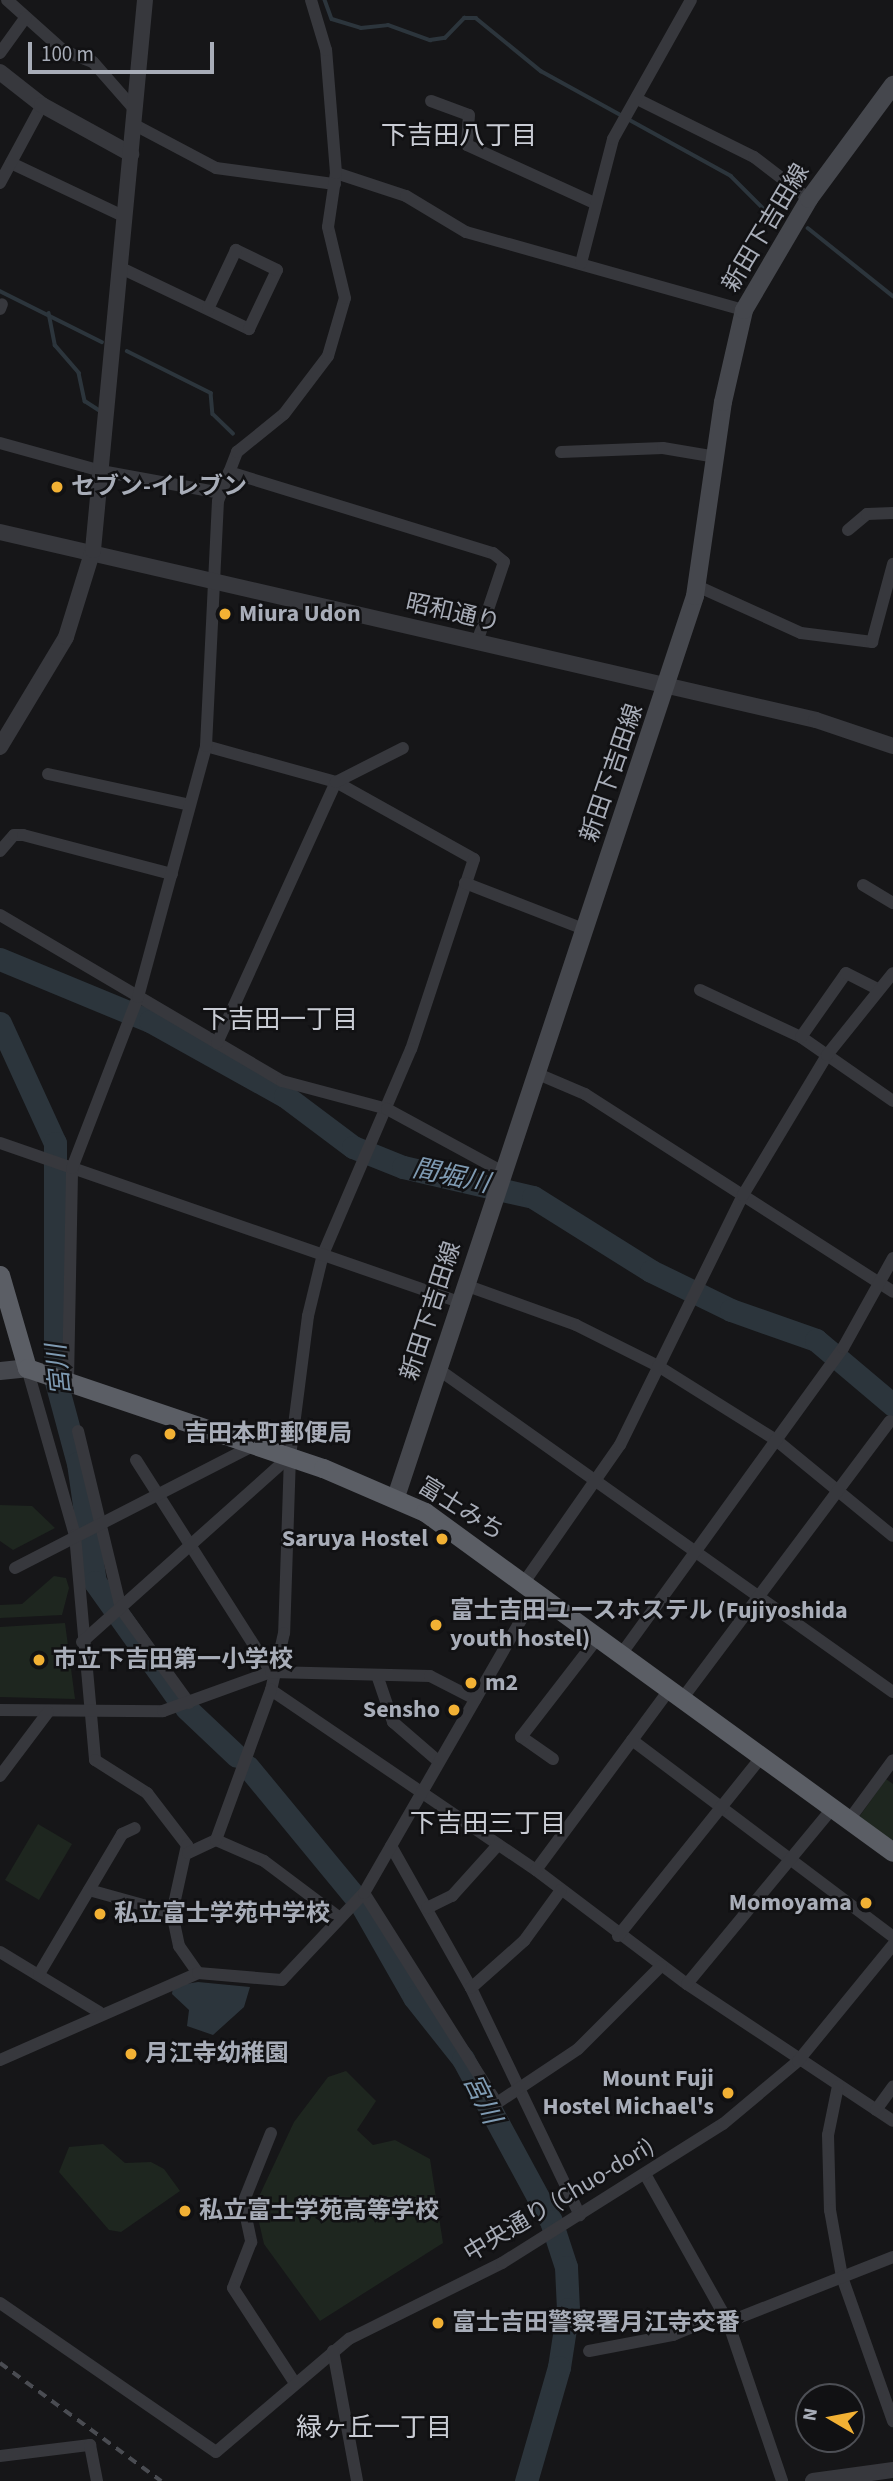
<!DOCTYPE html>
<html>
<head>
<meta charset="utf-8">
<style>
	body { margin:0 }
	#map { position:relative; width:893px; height:2481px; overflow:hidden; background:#161618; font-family:"Source Sans 3","Noto Sans JP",sans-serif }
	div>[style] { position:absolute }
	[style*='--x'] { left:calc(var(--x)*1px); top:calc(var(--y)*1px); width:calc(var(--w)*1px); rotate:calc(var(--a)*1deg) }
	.green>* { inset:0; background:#1e261f }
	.water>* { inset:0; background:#2c353c }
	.stream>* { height:3.5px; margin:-1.75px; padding:0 1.75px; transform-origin:1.75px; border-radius:1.75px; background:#2c353c }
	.river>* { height:23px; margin:-11.5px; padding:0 11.5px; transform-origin:11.5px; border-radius:11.5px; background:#2c353c }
	.minor>* { height:12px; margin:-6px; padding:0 6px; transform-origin:6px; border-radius:6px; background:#37383d }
	.tertiary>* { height:16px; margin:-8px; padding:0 8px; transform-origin:8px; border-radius:8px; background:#37383d }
	.secondary>* { height:18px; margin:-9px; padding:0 9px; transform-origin:9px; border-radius:9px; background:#45474d }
	.trunk>* { height:19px; margin:-9.5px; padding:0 9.5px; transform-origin:9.5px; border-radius:9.5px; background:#5b5e65 }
	.rail>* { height:3.5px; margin-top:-1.75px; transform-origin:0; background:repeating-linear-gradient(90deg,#4a4c52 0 9px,transparent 0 16px) }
	.dots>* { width:19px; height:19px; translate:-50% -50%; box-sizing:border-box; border:4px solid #111113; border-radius:50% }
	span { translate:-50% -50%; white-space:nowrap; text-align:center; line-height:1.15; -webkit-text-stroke:5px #111113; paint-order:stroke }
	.street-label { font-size:24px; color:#a8adb8 }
	.poi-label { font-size:24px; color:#a8adb8; font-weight:700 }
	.left { translate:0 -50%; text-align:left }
	.right { translate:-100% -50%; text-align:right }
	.neighbourhood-label { font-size:26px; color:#c9ccd4 }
	.water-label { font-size:26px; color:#7f9bb3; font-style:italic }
	.north { position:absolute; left:795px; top:2383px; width:70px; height:70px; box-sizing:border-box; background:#111113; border:2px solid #4d4f55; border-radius:50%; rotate:280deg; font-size:19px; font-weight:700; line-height:28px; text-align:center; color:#a8adb8 }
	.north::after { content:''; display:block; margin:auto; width:24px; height:32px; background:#f2b134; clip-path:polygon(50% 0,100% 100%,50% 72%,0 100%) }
	.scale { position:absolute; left:28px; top:42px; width:186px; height:32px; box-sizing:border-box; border:4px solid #a8adb8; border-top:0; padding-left:9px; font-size:21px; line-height:24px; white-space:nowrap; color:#a8adb8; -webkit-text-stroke:5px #111113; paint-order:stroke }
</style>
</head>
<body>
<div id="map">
	<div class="green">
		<i style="clip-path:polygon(0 1505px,32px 1506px,55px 1528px,13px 1550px,0 1541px)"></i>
		<i style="clip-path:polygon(54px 1576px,66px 1578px,69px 1588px,62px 1615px,0 1618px,0 1605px,22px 1604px)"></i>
		<i style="clip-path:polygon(65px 1623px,75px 1699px,0 1697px,0 1627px)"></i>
		<i style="clip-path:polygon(886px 1779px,893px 1784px,893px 1847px,857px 1820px)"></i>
		<i style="clip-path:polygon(38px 1824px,72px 1844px,39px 1900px,5px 1880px)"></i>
		<i style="clip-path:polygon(346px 2071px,376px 2101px,357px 2130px,373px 2145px,395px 2140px,430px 2159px,443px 2243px,320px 2321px,264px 2244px,255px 2205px,294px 2122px,328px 2077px)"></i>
		<i style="clip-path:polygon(103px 2144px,125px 2163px,151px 2162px,164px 2169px,180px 2191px,121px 2232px,109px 2230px,59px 2172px,69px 2147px)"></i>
	</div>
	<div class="water">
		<i style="clip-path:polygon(198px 1982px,250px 1987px,244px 2007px,213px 2035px,187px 2026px,189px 2010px,172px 1994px,173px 1986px)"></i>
	</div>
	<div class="stream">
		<i style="--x:325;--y:0;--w:20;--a:70"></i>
		<i style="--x:332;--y:19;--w:30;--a:17"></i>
		<i style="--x:361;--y:28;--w:27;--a:-6"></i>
		<i style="--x:388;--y:25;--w:45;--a:19.7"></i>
		<i style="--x:430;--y:40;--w:15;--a:-8"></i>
		<i style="--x:445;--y:38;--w:28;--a:-46"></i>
		<i style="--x:464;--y:18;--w:12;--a:0"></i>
		<i style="--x:476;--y:18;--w:84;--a:39.2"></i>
		<i style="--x:541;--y:71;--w:217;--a:28.9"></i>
		<i style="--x:731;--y:176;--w:45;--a:45"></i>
		<i style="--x:808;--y:228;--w:109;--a:38.7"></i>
		<i style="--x:0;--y:291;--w:114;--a:26.6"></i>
		<i style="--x:49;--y:313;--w:33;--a:79"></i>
		<i style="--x:55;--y:345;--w:37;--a:49"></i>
		<i style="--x:79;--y:373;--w:29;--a:78"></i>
		<i style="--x:85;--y:401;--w:17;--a:33"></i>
		<i style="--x:127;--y:351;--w:94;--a:26.6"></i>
		<i style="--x:211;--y:393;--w:21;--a:85"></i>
		<i style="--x:213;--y:414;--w:28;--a:44"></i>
	</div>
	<div class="river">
		<i style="--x:0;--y:959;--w:162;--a:22.5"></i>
		<i style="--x:150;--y:1021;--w:154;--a:29.1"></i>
		<i style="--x:285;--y:1096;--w:85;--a:36.9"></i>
		<i style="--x:353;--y:1147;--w:54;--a:21.8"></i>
		<i style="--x:403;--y:1167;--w:133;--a:13"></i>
		<i style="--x:533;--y:1197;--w:139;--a:32.1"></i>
		<i style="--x:651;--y:1271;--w:89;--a:26"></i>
		<i style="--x:731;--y:1310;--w:90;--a:19.4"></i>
		<i style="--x:816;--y:1340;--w:101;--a:40.2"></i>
		<i style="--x:0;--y:1023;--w:132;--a:65.4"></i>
		<i style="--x:55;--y:1143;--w:235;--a:90"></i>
		<i style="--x:55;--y:1378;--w:88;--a:74.9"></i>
		<i style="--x:78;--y:1463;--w:120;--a:81.9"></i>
		<i style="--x:95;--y:1582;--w:145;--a:54.6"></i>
		<i style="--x:186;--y:1708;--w:70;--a:43.3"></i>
		<i style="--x:248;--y:1767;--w:178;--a:50.5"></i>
		<i style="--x:361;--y:1904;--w:107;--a:60.3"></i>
		<i style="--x:414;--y:1997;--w:79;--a:51.7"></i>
		<i style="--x:463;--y:2059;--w:184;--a:61.5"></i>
		<i style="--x:551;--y:2221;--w:48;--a:71.9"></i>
		<i style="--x:566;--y:2267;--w:42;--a:87.3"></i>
		<i style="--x:568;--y:2309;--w:59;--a:98.8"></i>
		<i style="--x:559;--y:2367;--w:119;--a:106.1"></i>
	</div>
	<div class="minor">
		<i style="--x:7;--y:0;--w:76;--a:41.8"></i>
		<i style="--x:64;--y:51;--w:31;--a:21"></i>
		<i style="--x:93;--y:62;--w:64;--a:48.8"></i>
		<i style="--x:0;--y:53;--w:44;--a:-54.2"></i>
		<i style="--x:639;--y:100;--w:128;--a:26.4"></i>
		<i style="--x:754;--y:157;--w:69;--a:37.4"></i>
		<i style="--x:431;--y:101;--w:40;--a:20.2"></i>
		<i style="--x:469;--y:115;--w:30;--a:94"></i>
		<i style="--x:467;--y:145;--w:140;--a:24.5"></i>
		<i style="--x:133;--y:124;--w:94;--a:27.9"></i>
		<i style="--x:216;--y:168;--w:120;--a:7.7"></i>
		<i style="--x:11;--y:163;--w:126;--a:25.3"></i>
		<i style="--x:336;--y:173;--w:74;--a:18.2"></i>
		<i style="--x:406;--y:196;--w:70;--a:31"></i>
		<i style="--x:466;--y:232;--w:289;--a:15.7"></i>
		<i style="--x:0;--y:183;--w:89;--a:-61.7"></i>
		<i style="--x:581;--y:263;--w:128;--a:-75.5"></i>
		<i style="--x:613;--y:139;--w:159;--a:-60.7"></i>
		<i style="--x:121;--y:268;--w:142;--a:25.5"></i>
		<i style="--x:249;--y:329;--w:65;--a:-64.6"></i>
		<i style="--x:277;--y:270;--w:46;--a:-154"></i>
		<i style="--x:236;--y:250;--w:65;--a:115.4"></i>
		<i style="--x:0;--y:309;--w:5;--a:-68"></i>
		<i style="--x:0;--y:443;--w:105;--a:15.5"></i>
		<i style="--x:101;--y:471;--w:122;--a:10.4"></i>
		<i style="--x:561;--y:452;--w:102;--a:-2.2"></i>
		<i style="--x:663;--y:448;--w:54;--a:9.6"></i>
		<i style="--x:229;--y:472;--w:276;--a:17.1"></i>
		<i style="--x:493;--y:553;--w:14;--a:39"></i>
		<i style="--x:504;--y:562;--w:84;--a:108.6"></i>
		<i style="--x:848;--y:530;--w:25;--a:-40"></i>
		<i style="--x:867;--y:514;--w:26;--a:-2"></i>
		<i style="--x:697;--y:586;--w:114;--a:24.3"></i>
		<i style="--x:801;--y:633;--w:72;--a:7.2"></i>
		<i style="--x:872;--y:642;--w:81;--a:-74.9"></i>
		<i style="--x:206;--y:746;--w:135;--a:15.5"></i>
		<i style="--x:336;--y:782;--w:158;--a:29.2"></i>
		<i style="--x:474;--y:859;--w:200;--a:108.3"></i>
		<i style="--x:411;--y:1049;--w:223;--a:113.2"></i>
		<i style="--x:323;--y:1254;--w:64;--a:103.6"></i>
		<i style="--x:308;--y:1316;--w:141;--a:97.3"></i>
		<i style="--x:290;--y:1456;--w:177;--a:91.9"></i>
		<i style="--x:284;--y:1633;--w:58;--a:102.8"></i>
		<i style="--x:271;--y:1690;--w:320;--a:34.2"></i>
		<i style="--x:536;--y:1870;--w:189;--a:37.1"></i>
		<i style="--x:687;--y:1984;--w:247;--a:33.6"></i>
		<i style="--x:48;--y:774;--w:145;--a:12.3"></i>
		<i style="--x:0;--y:851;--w:21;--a:-49"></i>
		<i style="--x:14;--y:835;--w:9;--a:0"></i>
		<i style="--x:23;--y:835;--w:154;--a:14.7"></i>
		<i style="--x:465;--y:883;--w:130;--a:21.2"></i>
		<i style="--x:863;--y:885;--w:35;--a:31"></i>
		<i style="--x:0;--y:915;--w:327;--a:30.5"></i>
		<i style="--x:282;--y:1081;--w:109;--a:14.9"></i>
		<i style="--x:387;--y:1109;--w:132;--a:28.5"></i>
		<i style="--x:700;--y:990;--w:111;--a:25"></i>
		<i style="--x:801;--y:1037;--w:112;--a:34.8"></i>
		<i style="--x:801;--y:1037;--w:78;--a:-54.9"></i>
		<i style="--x:846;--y:973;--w:34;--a:27"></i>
		<i style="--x:217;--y:1043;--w:287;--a:-65.5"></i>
		<i style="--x:336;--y:782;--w:75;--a:-26.9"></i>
		<i style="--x:538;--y:1074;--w:51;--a:23.1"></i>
		<i style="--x:585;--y:1094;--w:366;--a:32.7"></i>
		<i style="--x:0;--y:1143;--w:487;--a:19.1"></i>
		<i style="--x:465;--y:1285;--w:118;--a:19.8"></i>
		<i style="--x:576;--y:1325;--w:92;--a:26.6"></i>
		<i style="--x:658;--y:1366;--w:139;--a:32.1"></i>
		<i style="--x:776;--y:1440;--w:151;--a:39.4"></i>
		<i style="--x:27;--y:1368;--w:174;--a:74"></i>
		<i style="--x:75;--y:1535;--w:226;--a:84.9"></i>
		<i style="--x:95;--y:1760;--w:62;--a:32.4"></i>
		<i style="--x:147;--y:1793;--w:66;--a:52.4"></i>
		<i style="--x:187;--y:1845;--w:70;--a:102.4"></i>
		<i style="--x:172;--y:1913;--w:34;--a:78"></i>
		<i style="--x:179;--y:1946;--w:33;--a:55"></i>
		<i style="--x:438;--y:1369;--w:558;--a:35.37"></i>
		<i style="--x:68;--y:1381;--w:213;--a:-88.9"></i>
		<i style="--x:72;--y:1168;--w:183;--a:-68.9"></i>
		<i style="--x:138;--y:997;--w:260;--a:-74.8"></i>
		<i style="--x:206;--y:746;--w:245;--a:-87.2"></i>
		<i style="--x:218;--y:501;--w:53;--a:-68.8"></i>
		<i style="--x:237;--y:452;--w:60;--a:-39"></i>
		<i style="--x:284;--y:414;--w:73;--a:-52.8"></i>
		<i style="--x:328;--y:356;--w:60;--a:-73.7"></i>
		<i style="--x:345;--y:298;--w:73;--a:-103.5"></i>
		<i style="--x:328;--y:227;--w:55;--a:-81.6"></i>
		<i style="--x:336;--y:173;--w:123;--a:-94.6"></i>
		<i style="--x:326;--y:50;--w:52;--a:-106.7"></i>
		<i style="--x:78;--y:1431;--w:183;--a:76.4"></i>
		<i style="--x:121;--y:1609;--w:116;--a:54.1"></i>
		<i style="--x:136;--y:1460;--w:251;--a:57.5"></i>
		<i style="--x:15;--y:1568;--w:269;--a:-27.2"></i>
		<i style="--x:525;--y:1581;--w:166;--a:-55.1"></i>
		<i style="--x:620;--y:1445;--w:279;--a:-63.8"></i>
		<i style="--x:743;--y:1195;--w:163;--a:-59"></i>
		<i style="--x:827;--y:1055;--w:105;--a:-51.2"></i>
		<i style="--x:82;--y:1642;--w:279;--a:-41.8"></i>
		<i style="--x:622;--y:1653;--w:377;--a:-54.1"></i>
		<i style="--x:843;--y:1348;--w:103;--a:-60.9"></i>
		<i style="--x:377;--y:1675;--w:50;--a:71.2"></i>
		<i style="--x:393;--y:1722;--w:60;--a:40.9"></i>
		<i style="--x:682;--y:1699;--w:347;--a:-53.2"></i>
		<i style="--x:0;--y:1710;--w:163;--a:0.4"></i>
		<i style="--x:163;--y:1711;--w:115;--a:-19.9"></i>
		<i style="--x:271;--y:1672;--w:159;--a:1.4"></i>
		<i style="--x:430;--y:1676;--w:51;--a:27.1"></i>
		<i style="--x:632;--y:1740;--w:327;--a:37"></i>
		<i style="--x:553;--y:1759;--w:39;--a:-145"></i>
		<i style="--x:521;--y:1737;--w:128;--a:-52.3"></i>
		<i style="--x:0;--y:1776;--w:80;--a:-53.1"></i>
		<i style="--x:849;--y:1820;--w:74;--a:-53.7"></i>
		<i style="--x:216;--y:1840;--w:52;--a:23.6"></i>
		<i style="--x:264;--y:1861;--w:95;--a:36.9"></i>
		<i style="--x:391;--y:1846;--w:163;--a:60.6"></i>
		<i style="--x:471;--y:1988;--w:252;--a:64.4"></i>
		<i style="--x:188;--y:1853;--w:31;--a:-25"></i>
		<i style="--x:216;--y:1840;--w:160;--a:-69.9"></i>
		<i style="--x:536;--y:1870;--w:224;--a:-53.5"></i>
		<i style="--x:89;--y:1890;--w:86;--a:15.5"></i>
		<i style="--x:364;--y:1893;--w:249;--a:57.7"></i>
		<i style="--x:497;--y:2103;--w:97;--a:-33.7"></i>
		<i style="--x:578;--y:2049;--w:117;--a:-45"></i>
		<i style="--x:427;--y:1908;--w:28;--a:-26"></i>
		<i style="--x:452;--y:1896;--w:69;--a:-48"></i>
		<i style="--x:618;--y:1936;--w:231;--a:-51.3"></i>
		<i style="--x:0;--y:1952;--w:116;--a:31.2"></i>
		<i style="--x:39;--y:1974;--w:163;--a:-59.3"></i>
		<i style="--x:122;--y:1834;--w:14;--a:-25"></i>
		<i style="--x:687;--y:1984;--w:227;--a:-50.4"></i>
		<i style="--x:471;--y:1988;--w:71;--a:-41.6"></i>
		<i style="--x:524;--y:1941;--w:63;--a:-54"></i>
		<i style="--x:0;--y:2060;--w:216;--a:-23.7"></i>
		<i style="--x:198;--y:1973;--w:84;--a:4.8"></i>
		<i style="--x:282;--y:1980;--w:120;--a:-46.7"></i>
		<i style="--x:364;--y:1893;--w:349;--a:-60.1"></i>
		<i style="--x:838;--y:2086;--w:50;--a:101.5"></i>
		<i style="--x:828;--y:2135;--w:75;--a:88.5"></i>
		<i style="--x:830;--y:2210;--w:68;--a:79.8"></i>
		<i style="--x:842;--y:2277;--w:153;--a:70.5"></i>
		<i style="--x:876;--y:2110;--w:29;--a:-54"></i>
		<i style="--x:271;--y:2133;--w:75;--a:111.8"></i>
		<i style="--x:243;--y:2203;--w:40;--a:78"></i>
		<i style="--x:251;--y:2242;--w:49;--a:111.4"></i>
		<i style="--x:233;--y:2288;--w:113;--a:56.9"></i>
		<i style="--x:645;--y:2174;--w:170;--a:60.7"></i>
		<i style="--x:728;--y:2322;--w:168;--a:71.2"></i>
		<i style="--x:0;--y:2303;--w:262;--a:34.6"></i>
		<i style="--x:216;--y:2452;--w:175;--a:-40.4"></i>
		<i style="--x:349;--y:2339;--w:171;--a:-26.4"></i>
		<i style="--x:502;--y:2263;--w:261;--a:-32.2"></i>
		<i style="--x:723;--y:2124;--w:98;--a:-40"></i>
		<i style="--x:798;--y:2061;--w:150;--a:-50.7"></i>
		<i style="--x:728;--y:2322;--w:177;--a:-21.5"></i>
		<i style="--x:333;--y:2351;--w:132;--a:79.5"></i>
		<i style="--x:589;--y:2351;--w:86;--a:-10.8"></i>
		<i style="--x:673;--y:2335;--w:55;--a:-22.4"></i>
		<i style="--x:0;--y:2456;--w:91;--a:-7"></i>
		<i style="--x:90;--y:2445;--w:37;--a:79"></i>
	</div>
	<div class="tertiary">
		<i style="--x:0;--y:72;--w:53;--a:38.2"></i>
		<i style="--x:42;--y:105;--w:102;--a:28.8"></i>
		<i style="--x:0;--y:532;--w:837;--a:12.97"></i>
		<i style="--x:816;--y:720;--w:81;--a:18.7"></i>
		<i style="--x:0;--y:747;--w:128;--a:-59"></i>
		<i style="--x:66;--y:637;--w:91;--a:-72.8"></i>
		<i style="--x:93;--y:550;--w:552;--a:-84.6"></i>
		<i style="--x:813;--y:2481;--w:81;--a:-7.8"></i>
	</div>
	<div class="secondary">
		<i style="--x:0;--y:1371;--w:27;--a:-6"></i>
		<i style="--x:396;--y:1497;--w:949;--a:-71.64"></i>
		<i style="--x:695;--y:596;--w:196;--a:-81.8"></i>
		<i style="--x:723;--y:402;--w:94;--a:-77.1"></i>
		<i style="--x:744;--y:310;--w:129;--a:-59.6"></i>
		<i style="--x:809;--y:199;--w:142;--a:-53.6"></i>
	</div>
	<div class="trunk">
		<i style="--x:0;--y:1275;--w:97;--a:73.8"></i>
		<i style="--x:27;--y:1368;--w:312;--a:18.7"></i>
		<i style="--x:323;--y:1468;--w:111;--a:23.3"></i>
		<i style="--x:425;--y:1512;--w:578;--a:36"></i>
	</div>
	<div class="rail">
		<i style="--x:0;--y:2363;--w:200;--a:36.2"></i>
	</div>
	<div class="dots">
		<i style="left:57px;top:487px;background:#f2b134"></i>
		<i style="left:225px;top:614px;background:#f2b134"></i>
		<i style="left:170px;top:1434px;background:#f2b134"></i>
		<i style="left:442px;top:1539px;background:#f2b134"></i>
		<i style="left:436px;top:1625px;background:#f2b134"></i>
		<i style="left:39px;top:1660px;background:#f2b134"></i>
		<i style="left:471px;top:1683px;background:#f2b134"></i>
		<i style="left:454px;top:1710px;background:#f2b134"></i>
		<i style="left:866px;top:1903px;background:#f2b134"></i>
		<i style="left:100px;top:1914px;background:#f2b134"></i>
		<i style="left:131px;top:2054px;background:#f2b134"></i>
		<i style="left:728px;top:2093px;background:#f2b134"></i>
		<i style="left:185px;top:2211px;background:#f2b134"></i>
		<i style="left:438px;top:2323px;background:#f2b134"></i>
	</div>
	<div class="street-label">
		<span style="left:766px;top:228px;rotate:-59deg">新田下吉田線</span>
		<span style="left:453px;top:613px;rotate:13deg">昭和通り</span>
		<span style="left:612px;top:773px;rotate:-71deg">新田下吉田線</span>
		<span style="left:431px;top:1311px;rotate:-72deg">新田下吉田線</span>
		<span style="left:461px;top:1509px;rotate:32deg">富士みち</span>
		<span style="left:559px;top:2200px;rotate:-31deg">中央通り (Chuo-dori)</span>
	</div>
	<div class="poi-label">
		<span class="left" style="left:71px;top:487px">セブン-イレブン</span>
		<span class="left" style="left:239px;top:614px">Miura Udon</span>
		<span class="left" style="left:184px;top:1434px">吉田本町郵便局</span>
		<span class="right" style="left:428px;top:1539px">Saruya Hostel</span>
		<span class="left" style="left:450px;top:1625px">富士吉田ユースホステル (Fujiyoshida<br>youth hostel)</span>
		<span class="left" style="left:53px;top:1660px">市立下吉田第一小学校</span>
		<span class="left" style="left:485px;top:1683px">m2</span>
		<span class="right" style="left:440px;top:1710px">Sensho</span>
		<span class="right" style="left:852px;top:1903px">Momoyama</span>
		<span class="left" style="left:114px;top:1914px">私立富士学苑中学校</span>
		<span class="left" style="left:145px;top:2054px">月江寺幼稚園</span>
		<span class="right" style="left:714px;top:2093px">Mount Fuji<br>Hostel Michael's</span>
		<span class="left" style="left:199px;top:2211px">私立富士学苑高等学校</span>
		<span class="left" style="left:452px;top:2323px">富士吉田警察署月江寺交番</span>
	</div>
	<div class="neighbourhood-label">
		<span style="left:459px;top:136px">下吉田八丁目</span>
		<span style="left:280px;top:1020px">下吉田一丁目</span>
		<span style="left:488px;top:1824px">下吉田三丁目</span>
		<span style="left:374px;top:2428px">緑ヶ丘一丁目</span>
	</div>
	<div class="water-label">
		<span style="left:451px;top:1176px;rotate:12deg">間堀川</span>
		<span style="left:59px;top:1370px;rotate:-96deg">宮川</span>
		<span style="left:482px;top:2099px;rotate:64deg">宮川</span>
	</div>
	<div class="north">N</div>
	<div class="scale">100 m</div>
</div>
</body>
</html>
